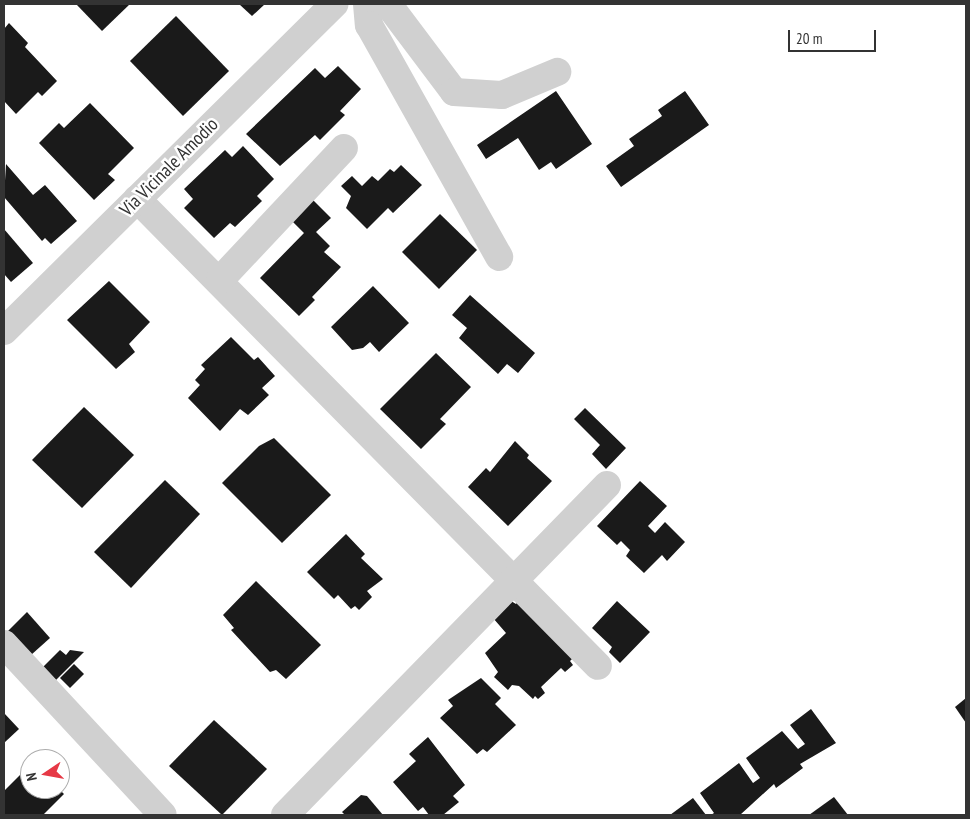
<!DOCTYPE html>
<html>
<head>
<meta charset="utf-8">
<style>
	body { margin:0 }
	#map { position:relative; width:970px; height:819px; overflow:hidden; background:#fff; font-family:"PT Sans Narrow",sans-serif }
	div>[style] { position:absolute }
	[style*='--x'] { left:calc(var(--x)*1px); top:calc(var(--y)*1px); width:calc(var(--w)*1px); rotate:calc(var(--a)*1deg) }
	.building>* { inset:0; background:#1a1a1a }
	.street>* { height:28px; margin:-14px; padding:0 14px; transform-origin:14px; border-radius:14px; background:#d0d0d0 }
	span { translate:-50% -50%; white-space:nowrap; text-align:center; line-height:1.15; -webkit-text-stroke:5px #fff; paint-order:stroke }
	.street-label { font-size:19px; color:#333 }
	.frame { position:absolute; inset:0; border:5px solid #333; pointer-events:none }
	.north { position:absolute; left:20px; top:749px; width:50px; height:50px; box-sizing:border-box; background:#fff; border:1px solid #adadad; border-radius:50%; rotate:258deg; font-size:14px; font-weight:700; line-height:20px; text-align:center; color:#333 }
	.north::after { content:''; display:block; margin:auto; width:18px; height:22px; background:#e63946; clip-path:polygon(50% 0,100% 100%,50% 72%,0 100%) }
	.scale { position:absolute; left:788px; top:30px; width:88px; height:22px; box-sizing:border-box; border:2px solid #333; border-top:0; padding-left:6px; font-size:15px; line-height:18px; white-space:nowrap; color:#333; -webkit-text-stroke:4px #fff; paint-order:stroke }
</style>
</head>
<body>
<div id="map">
	<div class="building">
		<i style="clip-path:polygon(76px 4px,130px 4px,102px 31px)"></i>
		<i style="clip-path:polygon(239px 4px,265px 4px,252px 16px)"></i>
		<i style="clip-path:polygon(176px 16px,229px 71px,183px 116px,130px 61px)"></i>
		<i style="clip-path:polygon(9px 23px,28px 43px,25px 47px,57px 81px,42px 96px,38px 92px,16px 114px,4px 101px,4px 29px)"></i>
		<i style="clip-path:polygon(338px 66px,361px 89px,340px 111px,345px 115px,320px 140px,315px 135px,280px 166px,246px 134px,315px 68px,325px 78px)"></i>
		<i style="clip-path:polygon(556px 91px,592px 144px,556px 169px,551px 162px,539px 170px,518px 138px,486px 159px,477px 145px)"></i>
		<i style="clip-path:polygon(685px 91px,709px 125px,621px 187px,606px 166px,634px 146px,629px 139px,662px 116px,658px 110px)"></i>
		<i style="clip-path:polygon(90px 103px,134px 148px,108px 174px,115px 180px,94px 200px,39px 143px,59px 123px,64px 128px)"></i>
		<i style="clip-path:polygon(243px 146px,274px 179px,257px 196px,262px 201px,235px 227px,230px 223px,214px 238px,184px 208px,193px 199px,184px 189px,225px 150px,232px 157px)"></i>
		<i style="clip-path:polygon(6px 164px,33px 195px,45px 185px,77px 221px,51px 244px,45px 238px,42px 241px,4px 197px)"></i>
		<i style="clip-path:polygon(401px 165px,422px 185px,393px 213px,388px 208px,367px 229px,346px 208px,351px 196px,341px 186px,352px 176px,362px 186px,372px 176px,378px 181px,390px 169px,394px 172px)"></i>
		<i style="clip-path:polygon(312px 199px,331px 218px,316px 232px,330px 246px,324px 252px,341px 267px,312px 297px,315px 300px,299px 316px,260px 278px,304px 233px,291px 220px)"></i>
		<i style="clip-path:polygon(440px 214px,477px 250px,439px 289px,402px 252px)"></i>
		<i style="clip-path:polygon(4px 229px,33px 263px,11px 282px,4px 274px)"></i>
		<i style="clip-path:polygon(109px 281px,150px 322px,129px 344px,135px 352px,116px 369px,67px 320px)"></i>
		<i style="clip-path:polygon(373px 286px,409px 323px,379px 352px,370px 342px,363px 348px,352px 350px,331px 327px)"></i>
		<i style="clip-path:polygon(470px 295px,535px 353px,518px 373px,507px 364px,498px 374px,459px 338px,467px 328px,452px 315px)"></i>
		<i style="clip-path:polygon(231px 337px,254px 360px,258px 357px,275px 376px,262px 388px,269px 395px,248px 415px,240px 409px,220px 431px,188px 398px,200px 385px,195px 380px,205px 369px,201px 365px)"></i>
		<i style="clip-path:polygon(436px 353px,471px 387px,440px 419px,446px 424px,421px 449px,380px 409px)"></i>
		<i style="clip-path:polygon(84px 407px,134px 455px,82px 508px,32px 460px)"></i>
		<i style="clip-path:polygon(585px 408px,626px 448px,606px 469px,592px 454px,600px 445px,574px 419px)"></i>
		<i style="clip-path:polygon(274px 438px,331px 495px,282px 543px,222px 483px,259px 446px)"></i>
		<i style="clip-path:polygon(515px 441px,529px 455px,527px 458px,552px 481px,508px 526px,468px 487px,486px 468px,490px 472px)"></i>
		<i style="clip-path:polygon(165px 480px,200px 514px,131px 588px,94px 552px)"></i>
		<i style="clip-path:polygon(640px 481px,667px 506px,648px 526px,655px 533px,665px 522px,685px 542px,667px 561px,662px 555px,644px 573px,626px 556px,630px 550px,621px 541px,617px 545px,597px 526px)"></i>
		<i style="clip-path:polygon(346px 534px,365px 554px,361px 558px,383px 579px,367px 591px,372px 597px,359px 610px,355px 606px,351px 609px,338px 595px,334px 599px,307px 572px)"></i>
		<i style="clip-path:polygon(256px 581px,321px 645px,286px 679px,276px 670px,270px 672px,231px 630px,234px 628px,223px 615px)"></i>
		<i style="clip-path:polygon(519px 600px,575px 656px,570px 661px,573px 665px,565px 672px,561px 668px,541px 687px,545px 693px,538px 699px,535px 696px,533px 699px,519px 686px,512px 685px,508px 690px,494px 677px,498px 672px,485px 653px,506px 633px,493px 618px,511px 601px,516px 604px)"></i>
		<i style="clip-path:polygon(617px 601px,650px 632px,620px 663px,609px 652px,612px 647px,592px 628px)"></i>
		<i style="clip-path:polygon(27px 612px,50px 638px,31px 655px,8px 631px)"></i>
		<i style="clip-path:polygon(60px 650px,66px 655px,70px 650px,84px 652px,56px 680px,43px 667px)"></i>
		<i style="clip-path:polygon(74px 664px,84px 674px,70px 688px,60px 678px)"></i>
		<i style="clip-path:polygon(481px 678px,501px 698px,495px 704px,516px 725px,487px 752px,483px 749px,477px 754px,440px 718px,453px 706px,448px 700px)"></i>
		<i style="clip-path:polygon(966px 698px,966px 723px,955px 707px)"></i>
		<i style="clip-path:polygon(811px 709px,836px 743px,800px 764px,803px 768px,776px 788px,774px 784px,740px 815px,711px 815px,714px 813px,700px 793px,739px 763px,753px 783px,760px 778px,746px 758px,782px 731px,798px 749px,805px 744px,790px 725px)"></i>
		<i style="clip-path:polygon(4px 713px,19px 729px,4px 743px)"></i>
		<i style="clip-path:polygon(214px 720px,267px 769px,222px 815px,169px 766px)"></i>
		<i style="clip-path:polygon(428px 737px,465px 785px,453px 796px,459px 802px,443px 815px,429px 815px,423px 807px,418px 811px,393px 782px,416px 761px,409px 754px)"></i>
		<i style="clip-path:polygon(30px 765px,30px 789px,59px 789px,64px 794px,43px 815px,4px 815px,4px 791px)"></i>
		<i style="clip-path:polygon(361px 795px,367px 796px,383px 815px,345px 815px,342px 812px)"></i>
		<i style="clip-path:polygon(834px 797px,848px 815px,809px 815px)"></i>
		<i style="clip-path:polygon(693px 798px,706px 815px,670px 815px)"></i>
	</div>
	<div class="street">
		<i style="--x:367;--y:4;--w:21;--a:85"></i>
		<i style="--x:369;--y:25;--w:266;--a:60.7"></i>
		<i style="--x:388;--y:4;--w:110;--a:53.1"></i>
		<i style="--x:454;--y:92;--w:48;--a:3.6"></i>
		<i style="--x:502;--y:95;--w:60;--a:-22.7"></i>
		<i style="--x:137;--y:199;--w:656;--a:45.37"></i>
		<i style="--x:220;--y:280;--w:181;--a:-46.8"></i>
		<i style="--x:4;--y:331;--w:465;--a:-44.7"></i>
		<i style="--x:4;--y:644;--w:233;--a:47.1"></i>
		<i style="--x:285;--y:815;--w:461;--a:-45.7"></i>
	</div>
	<div class="street-label">
		<span style="left:169px;top:167px;rotate:-45deg">Via Vicinale Amodio</span>
	</div>
	<div class="frame"></div>
	<div class="north">N</div>
	<div class="scale">20 m</div>
</div>
</body>
</html>
